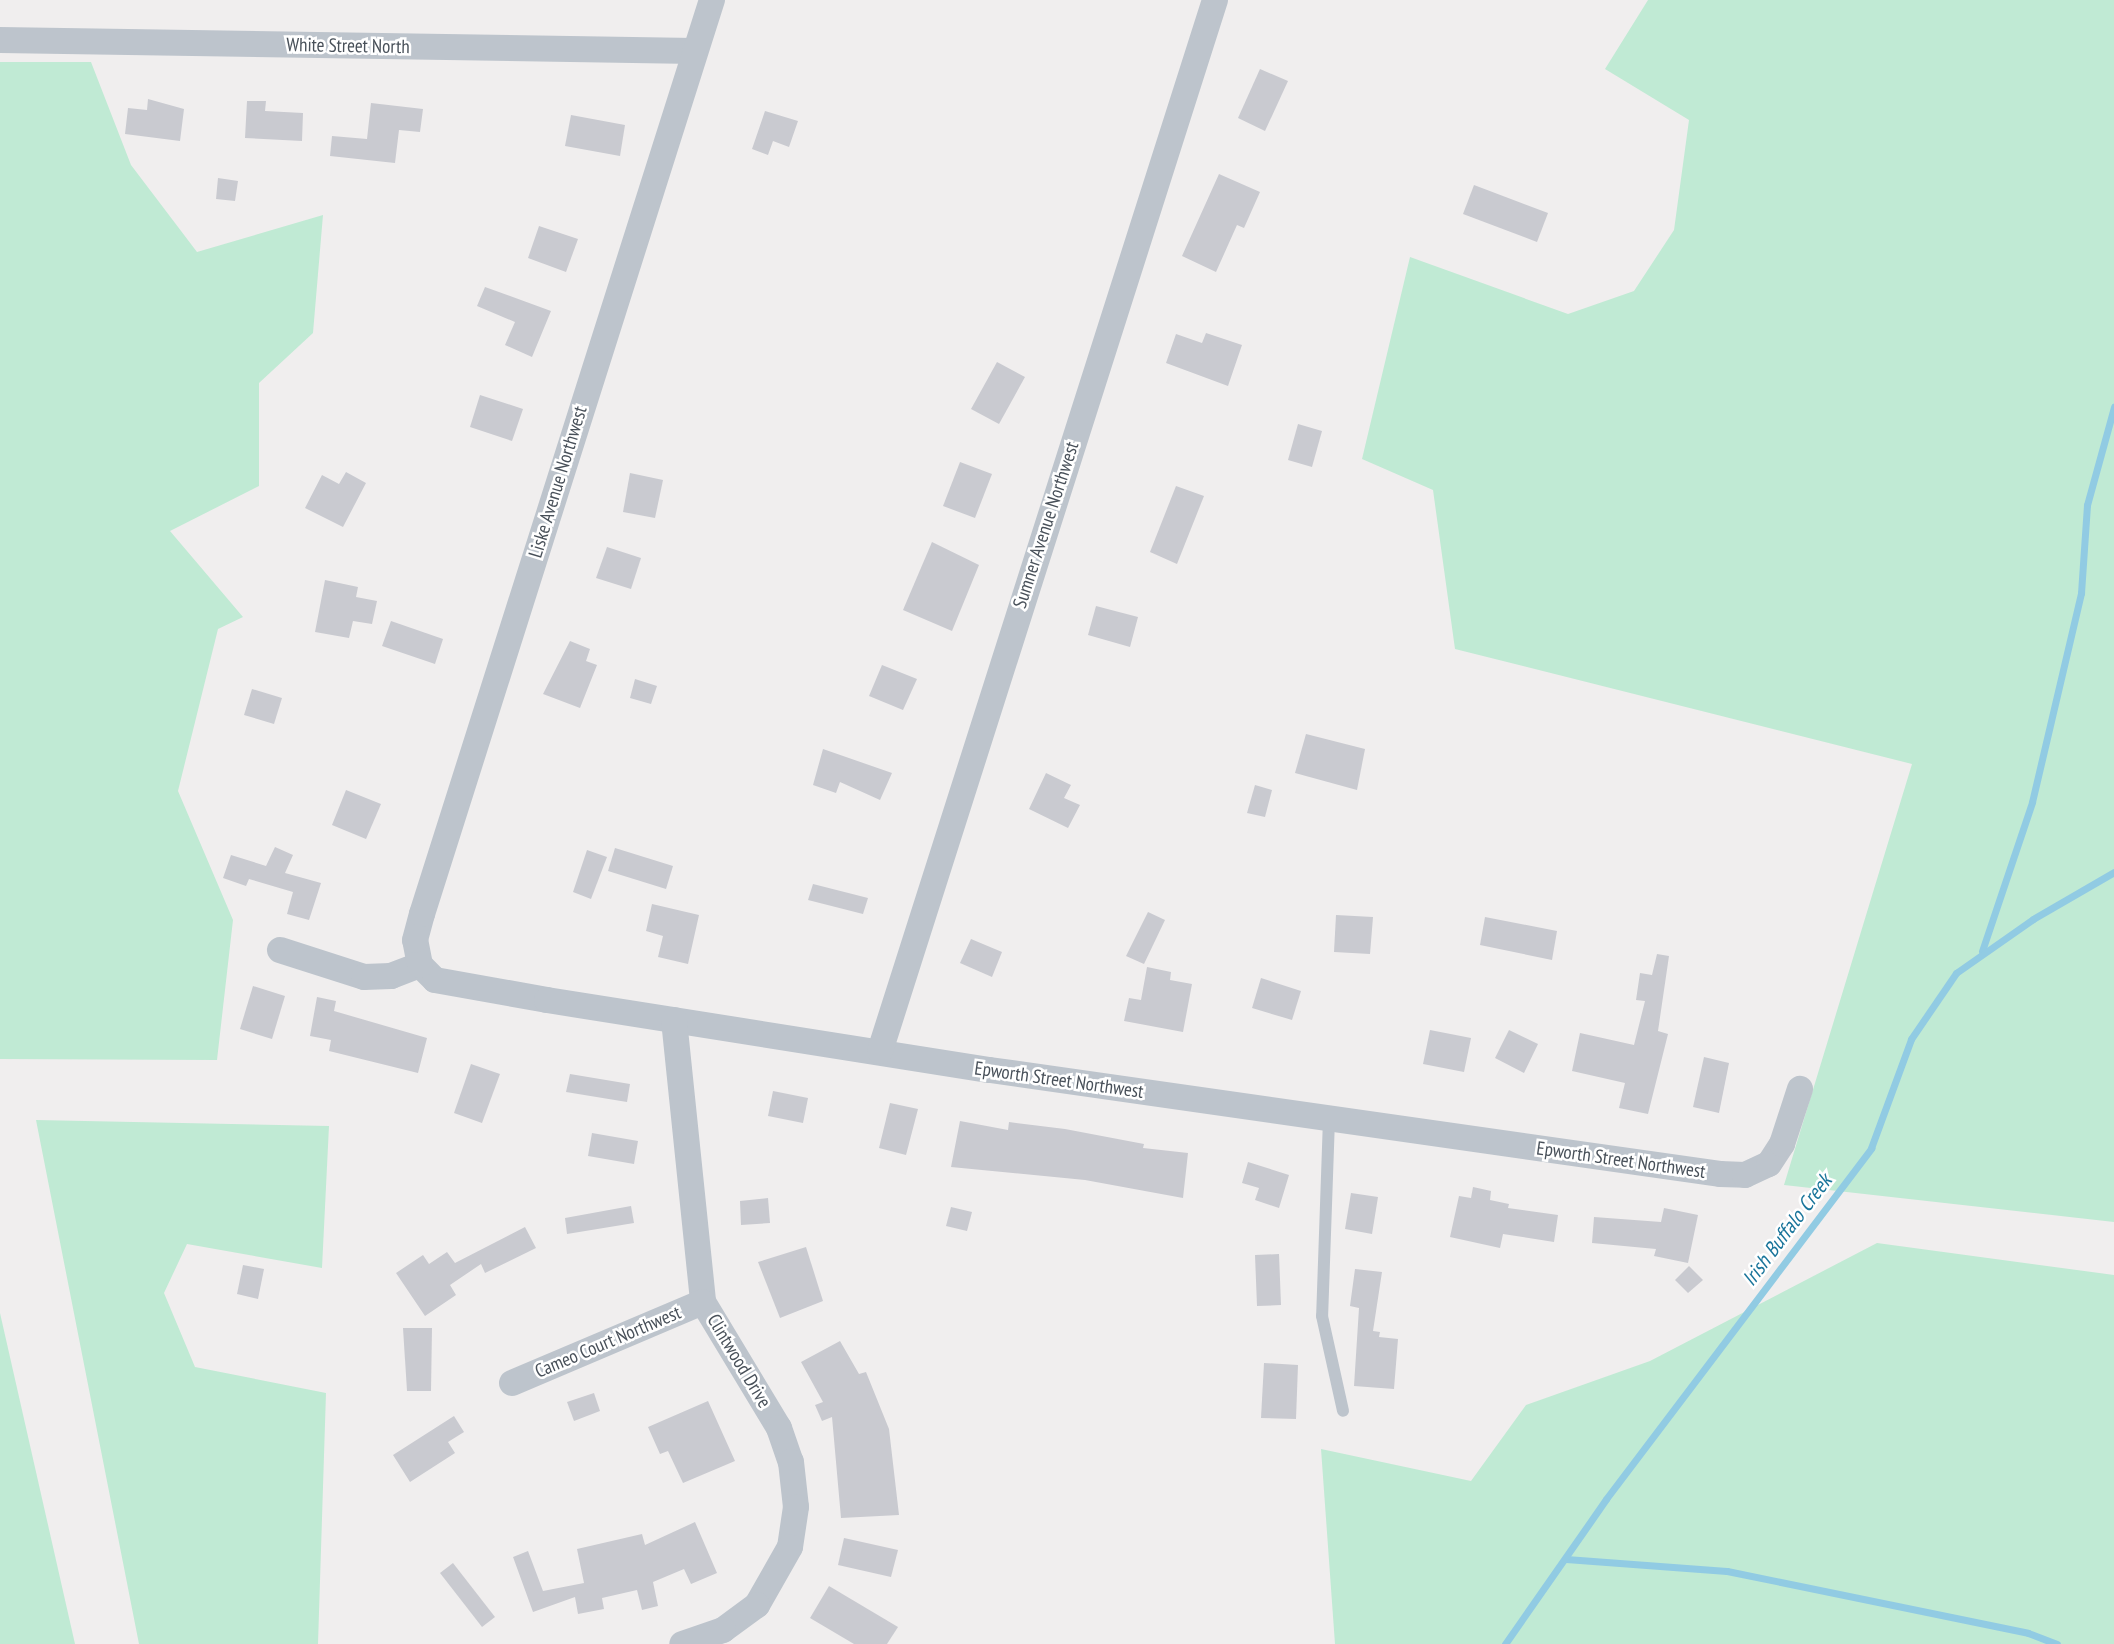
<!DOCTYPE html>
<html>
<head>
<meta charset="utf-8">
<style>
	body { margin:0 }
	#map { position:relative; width:2114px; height:1644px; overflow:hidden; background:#f0eeee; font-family:"PT Sans Narrow",sans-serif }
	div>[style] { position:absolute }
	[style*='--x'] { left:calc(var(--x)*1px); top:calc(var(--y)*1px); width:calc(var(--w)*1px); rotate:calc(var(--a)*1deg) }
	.green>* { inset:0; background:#c0ead4 }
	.stream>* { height:7px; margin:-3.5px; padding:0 3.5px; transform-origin:3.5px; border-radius:3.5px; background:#91cbe3 }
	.building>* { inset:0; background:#c9cad0 }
	.service>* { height:12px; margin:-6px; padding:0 6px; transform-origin:6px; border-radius:6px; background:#bdc4cc }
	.minor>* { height:26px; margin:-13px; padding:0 13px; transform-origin:13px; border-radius:13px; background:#bdc4cc }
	span { translate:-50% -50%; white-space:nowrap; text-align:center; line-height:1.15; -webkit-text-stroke:5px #fff; paint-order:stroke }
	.street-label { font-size:19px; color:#485059 }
	.water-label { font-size:21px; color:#1a759b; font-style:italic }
</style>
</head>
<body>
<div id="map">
	<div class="green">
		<i style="clip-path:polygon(1648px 0,2114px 0,2114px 1222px,1784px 1185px,1912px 764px,1455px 649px,1433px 490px,1362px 459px,1410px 257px,1568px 314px,1634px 291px,1674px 230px,1689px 120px,1605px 69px)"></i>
		<i style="clip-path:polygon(0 62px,91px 62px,131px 165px,197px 252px,323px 215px,313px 333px,259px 383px,259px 486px,170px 531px,243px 617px,218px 629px,178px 791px,233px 920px,217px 1060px,0 1059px)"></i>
		<i style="clip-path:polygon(36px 1120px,329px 1126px,322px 1268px,187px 1244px,164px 1293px,195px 1367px,326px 1393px,318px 1644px,139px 1644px)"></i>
		<i style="clip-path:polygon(1877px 1243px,2114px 1275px,2114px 1644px,1335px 1644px,1321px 1449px,1471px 1481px,1526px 1405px,1650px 1361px)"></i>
		<i style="clip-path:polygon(0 1313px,75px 1644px,0 1644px)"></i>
	</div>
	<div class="stream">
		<i style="--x:1982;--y:951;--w:157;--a:-71.4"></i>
		<i style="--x:2032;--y:802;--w:215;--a:-76.8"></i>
		<i style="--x:2081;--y:593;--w:88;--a:-86.1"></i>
		<i style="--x:2087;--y:505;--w:102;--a:-74.6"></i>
		<i style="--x:1566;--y:1559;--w:161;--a:4.3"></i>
		<i style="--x:1727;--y:1571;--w:307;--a:11.6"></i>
		<i style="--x:2028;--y:1633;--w:31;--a:21"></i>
		<i style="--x:1505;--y:1644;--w:177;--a:-55.1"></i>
		<i style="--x:1606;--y:1499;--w:440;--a:-52.9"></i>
		<i style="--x:1871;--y:1148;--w:116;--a:-69.8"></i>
		<i style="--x:1911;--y:1039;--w:80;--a:-55.7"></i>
		<i style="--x:1956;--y:973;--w:94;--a:-35"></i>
		<i style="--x:2033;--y:919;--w:94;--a:-30.1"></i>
	</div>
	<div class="building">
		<i style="clip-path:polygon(1260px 69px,1288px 81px,1265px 131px,1238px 118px)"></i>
		<i style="clip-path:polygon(148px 99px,184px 109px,180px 141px,125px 134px,128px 108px,147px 110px)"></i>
		<i style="clip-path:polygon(247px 101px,266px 101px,265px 111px,303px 113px,302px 141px,245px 138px)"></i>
		<i style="clip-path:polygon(371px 103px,423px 109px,420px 132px,399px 130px,395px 163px,330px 156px,332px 136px,367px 139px)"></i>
		<i style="clip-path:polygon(765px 111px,798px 121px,789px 147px,773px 141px,768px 155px,752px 149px)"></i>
		<i style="clip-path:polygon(571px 115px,625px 125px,620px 156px,565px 146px)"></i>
		<i style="clip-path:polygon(1219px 174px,1260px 192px,1244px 228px,1237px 225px,1216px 272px,1182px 256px)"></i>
		<i style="clip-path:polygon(218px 178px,238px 181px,235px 201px,216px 199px)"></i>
		<i style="clip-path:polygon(1474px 185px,1548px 213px,1537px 242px,1463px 214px)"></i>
		<i style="clip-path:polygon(539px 226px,578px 239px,566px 272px,528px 258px)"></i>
		<i style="clip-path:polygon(485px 287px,551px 311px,532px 357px,505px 345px,515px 322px,477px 306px)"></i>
		<i style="clip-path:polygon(1206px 333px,1242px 345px,1228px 386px,1166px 363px,1176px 334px,1202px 343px)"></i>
		<i style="clip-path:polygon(997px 362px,1025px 377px,999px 424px,971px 409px)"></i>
		<i style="clip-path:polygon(480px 395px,523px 409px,512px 441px,470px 427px)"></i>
		<i style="clip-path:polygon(1298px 424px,1322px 431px,1312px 467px,1288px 460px)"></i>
		<i style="clip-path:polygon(960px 462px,992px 474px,975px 518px,943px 506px)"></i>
		<i style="clip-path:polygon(346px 472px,366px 483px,343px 527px,305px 508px,322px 475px,339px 484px)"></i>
		<i style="clip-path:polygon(630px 473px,663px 480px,655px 518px,623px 512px)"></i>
		<i style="clip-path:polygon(1176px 486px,1204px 496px,1177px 564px,1150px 552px)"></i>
		<i style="clip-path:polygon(932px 542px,979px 565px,952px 631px,903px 610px)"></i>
		<i style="clip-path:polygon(607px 547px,641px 558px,631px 589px,596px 578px)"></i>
		<i style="clip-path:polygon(325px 580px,358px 587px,356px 597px,377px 601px,372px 624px,353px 621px,349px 638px,315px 632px)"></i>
		<i style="clip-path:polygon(1096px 606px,1138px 617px,1130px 647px,1088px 635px)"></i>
		<i style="clip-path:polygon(391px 621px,443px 639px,435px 664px,382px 646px)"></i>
		<i style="clip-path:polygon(570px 641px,590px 649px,586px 661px,597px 665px,580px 708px,543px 694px)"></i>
		<i style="clip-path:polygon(882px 665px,917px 679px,903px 710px,869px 696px)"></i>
		<i style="clip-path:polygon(635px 679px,657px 686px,651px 704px,630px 698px)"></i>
		<i style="clip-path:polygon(252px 689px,282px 698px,274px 724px,244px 715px)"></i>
		<i style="clip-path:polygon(1306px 734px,1365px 749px,1357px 790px,1295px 773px)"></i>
		<i style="clip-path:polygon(823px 749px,892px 773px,880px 800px,840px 782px,836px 793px,813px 785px)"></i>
		<i style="clip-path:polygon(1046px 773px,1071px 785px,1064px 798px,1080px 805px,1068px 828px,1029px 809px)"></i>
		<i style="clip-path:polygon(1255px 785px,1272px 790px,1265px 817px,1247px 813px)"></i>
		<i style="clip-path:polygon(346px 790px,381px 804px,366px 839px,332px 825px)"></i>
		<i style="clip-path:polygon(275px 847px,293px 855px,285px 873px,321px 883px,309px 920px,287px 914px,293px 892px,249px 879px,246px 886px,223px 878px,231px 855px,266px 866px)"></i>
		<i style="clip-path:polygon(615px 848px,673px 866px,666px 889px,608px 871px)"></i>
		<i style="clip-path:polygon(587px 850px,607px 857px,591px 899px,573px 892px)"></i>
		<i style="clip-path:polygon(813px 884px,868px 898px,863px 914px,808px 900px)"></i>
		<i style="clip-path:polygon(652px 904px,699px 915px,688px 964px,658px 957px,663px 936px,646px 931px)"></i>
		<i style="clip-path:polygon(1148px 912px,1165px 920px,1144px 964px,1126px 956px)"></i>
		<i style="clip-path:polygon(1336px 915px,1373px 917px,1370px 954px,1334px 952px)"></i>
		<i style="clip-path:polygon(1485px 917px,1557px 931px,1552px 960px,1480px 945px)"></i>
		<i style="clip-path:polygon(971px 939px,1002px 952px,992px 977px,960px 963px)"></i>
		<i style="clip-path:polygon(1657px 954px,1669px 956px,1658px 1031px,1668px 1034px,1648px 1114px,1619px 1108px,1625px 1083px,1572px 1071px,1580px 1033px,1634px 1045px,1645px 1001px,1636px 1000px,1640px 973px,1652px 975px)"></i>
		<i style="clip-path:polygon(1147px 967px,1171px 972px,1170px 980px,1192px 984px,1183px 1032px,1124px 1021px,1129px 998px,1141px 1000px)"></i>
		<i style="clip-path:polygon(1261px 978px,1301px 991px,1292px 1020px,1252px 1008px)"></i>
		<i style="clip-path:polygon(253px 986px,285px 996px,272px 1039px,240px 1029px)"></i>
		<i style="clip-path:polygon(317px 997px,336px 1001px,334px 1011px,427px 1038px,418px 1073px,329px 1051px,331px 1040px,310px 1036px)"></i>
		<i style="clip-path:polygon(1430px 1030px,1471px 1038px,1464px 1072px,1423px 1064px)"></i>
		<i style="clip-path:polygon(1509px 1030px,1538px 1044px,1524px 1073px,1495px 1058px)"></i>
		<i style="clip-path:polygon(1704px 1057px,1729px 1063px,1719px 1113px,1693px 1107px)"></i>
		<i style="clip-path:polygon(471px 1064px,500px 1074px,482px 1123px,454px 1113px)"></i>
		<i style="clip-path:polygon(570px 1074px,630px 1084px,627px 1102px,566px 1092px)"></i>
		<i style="clip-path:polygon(773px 1091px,808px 1098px,803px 1123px,768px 1116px)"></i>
		<i style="clip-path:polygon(890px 1103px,918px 1109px,906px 1155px,879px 1148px)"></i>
		<i style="clip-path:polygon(960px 1121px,1008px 1130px,1009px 1122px,1065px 1129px,1144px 1144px,1143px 1148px,1188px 1153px,1183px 1198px,1085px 1180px,951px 1167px)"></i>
		<i style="clip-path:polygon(592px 1133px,638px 1141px,634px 1164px,588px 1156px)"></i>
		<i style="clip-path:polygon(1248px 1162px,1289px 1175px,1279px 1208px,1255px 1200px,1259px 1188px,1242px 1183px)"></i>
		<i style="clip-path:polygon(1473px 1187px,1491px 1191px,1490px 1200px,1509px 1204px,1508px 1208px,1558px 1215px,1554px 1242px,1503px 1234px,1500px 1248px,1450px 1237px,1459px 1196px,1471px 1198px)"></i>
		<i style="clip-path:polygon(1351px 1193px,1378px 1197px,1372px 1234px,1345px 1229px)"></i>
		<i style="clip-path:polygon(768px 1198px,770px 1223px,741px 1225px,740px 1201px)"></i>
		<i style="clip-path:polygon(631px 1206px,634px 1223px,567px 1234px,565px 1218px)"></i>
		<i style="clip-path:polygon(951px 1207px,972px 1212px,967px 1231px,946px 1226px)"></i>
		<i style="clip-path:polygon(1664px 1208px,1698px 1215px,1688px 1263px,1654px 1256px,1656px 1249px,1592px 1243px,1594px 1217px,1661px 1222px)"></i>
		<i style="clip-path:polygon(525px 1227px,536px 1248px,485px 1273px,481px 1264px,450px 1285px,456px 1295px,425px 1316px,396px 1273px,423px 1255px,429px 1264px,447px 1252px,455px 1263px)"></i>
		<i style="clip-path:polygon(806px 1247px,823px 1301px,780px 1318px,758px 1262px)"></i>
		<i style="clip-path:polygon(1279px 1254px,1281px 1305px,1257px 1306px,1255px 1255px)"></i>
		<i style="clip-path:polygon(243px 1265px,264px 1269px,258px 1299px,237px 1294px)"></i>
		<i style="clip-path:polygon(1689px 1266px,1703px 1280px,1688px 1293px,1675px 1280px)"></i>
		<i style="clip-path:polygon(1355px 1269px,1382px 1272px,1373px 1331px,1380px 1332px,1379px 1337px,1398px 1339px,1394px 1389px,1354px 1386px,1359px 1308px,1350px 1306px)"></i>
		<i style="clip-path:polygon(403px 1328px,432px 1328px,431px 1391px,407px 1391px)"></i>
		<i style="clip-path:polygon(840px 1341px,859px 1374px,866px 1372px,889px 1429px,899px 1515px,841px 1518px,832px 1417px,822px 1421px,815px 1405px,823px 1402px,801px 1362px)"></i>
		<i style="clip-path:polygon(1264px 1363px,1298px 1365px,1296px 1419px,1261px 1418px)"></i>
		<i style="clip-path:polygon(594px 1393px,600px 1411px,574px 1421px,567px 1402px)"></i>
		<i style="clip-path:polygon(708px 1401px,735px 1461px,683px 1483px,668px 1451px,660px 1454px,648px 1427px)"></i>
		<i style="clip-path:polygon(454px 1416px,464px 1432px,448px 1442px,455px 1453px,410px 1482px,393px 1455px)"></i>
		<i style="clip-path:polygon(695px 1522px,717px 1573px,691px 1584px,684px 1569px,653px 1582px,658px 1606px,642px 1610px,637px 1590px,602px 1598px,604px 1609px,578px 1614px,575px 1597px,533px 1612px,513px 1557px,528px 1551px,543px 1591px,584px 1583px,577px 1549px,642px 1534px,645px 1545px)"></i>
		<i style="clip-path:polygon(844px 1538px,898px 1550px,891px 1577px,838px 1565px)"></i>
		<i style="clip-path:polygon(453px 1563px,495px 1617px,482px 1627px,440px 1573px)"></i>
		<i style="clip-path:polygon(829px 1586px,898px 1627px,887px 1644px,854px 1644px,810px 1618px)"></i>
	</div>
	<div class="service">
		<i style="--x:1329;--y:1119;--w:197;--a:92"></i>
		<i style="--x:1322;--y:1316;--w:97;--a:77.5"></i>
	</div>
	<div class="minor">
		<i style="--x:0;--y:40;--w:695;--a:0.91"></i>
		<i style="--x:280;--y:950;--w:88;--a:17.8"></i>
		<i style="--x:364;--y:977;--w:27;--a:-2"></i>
		<i style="--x:391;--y:976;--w:31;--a:-21"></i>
		<i style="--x:420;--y:965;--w:21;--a:45"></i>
		<i style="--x:435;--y:980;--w:114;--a:10.1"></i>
		<i style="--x:547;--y:1000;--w:448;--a:9"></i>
		<i style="--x:990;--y:1070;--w:737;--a:8.11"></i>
		<i style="--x:1720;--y:1174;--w:25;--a:2"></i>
		<i style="--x:1745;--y:1175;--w:26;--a:-25"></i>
		<i style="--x:1769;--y:1164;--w:24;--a:-57"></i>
		<i style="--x:1782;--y:1144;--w:58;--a:-71.9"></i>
		<i style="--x:420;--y:965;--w:25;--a:-101"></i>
		<i style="--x:415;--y:940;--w:27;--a:-75"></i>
		<i style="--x:422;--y:914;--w:959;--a:-72.4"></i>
		<i style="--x:674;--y:1020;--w:283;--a:84.1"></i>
		<i style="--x:703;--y:1302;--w:147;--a:58.9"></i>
		<i style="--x:779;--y:1428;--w:36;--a:71"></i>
		<i style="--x:791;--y:1462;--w:45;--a:83.7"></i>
		<i style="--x:796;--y:1507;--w:40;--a:98.5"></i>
		<i style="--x:790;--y:1547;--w:67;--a:119.6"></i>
		<i style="--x:757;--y:1605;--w:42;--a:143.7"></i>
		<i style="--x:723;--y:1630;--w:43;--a:161.1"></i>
		<i style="--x:880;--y:1051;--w:1103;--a:-72.32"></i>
		<i style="--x:512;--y:1383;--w:207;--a:-23"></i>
	</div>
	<div class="street-label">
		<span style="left:348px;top:46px;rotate:1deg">White Street North</span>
		<span style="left:558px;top:482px;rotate:-73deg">Liske Avenue Northwest</span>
		<span style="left:1046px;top:525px;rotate:-72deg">Sumner Avenue Northwest</span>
		<span style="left:1059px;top:1080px;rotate:8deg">Epworth Street Northwest</span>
		<span style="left:1621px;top:1160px;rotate:8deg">Epworth Street Northwest</span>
		<span style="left:608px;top:1342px;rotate:-23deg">Cameo Court Northwest</span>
		<span style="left:739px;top:1361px;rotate:59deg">Clintwood Drive</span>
	</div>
	<div class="water-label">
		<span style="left:1787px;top:1230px;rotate:-53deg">Irish Buffalo Creek</span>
	</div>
</div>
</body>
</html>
